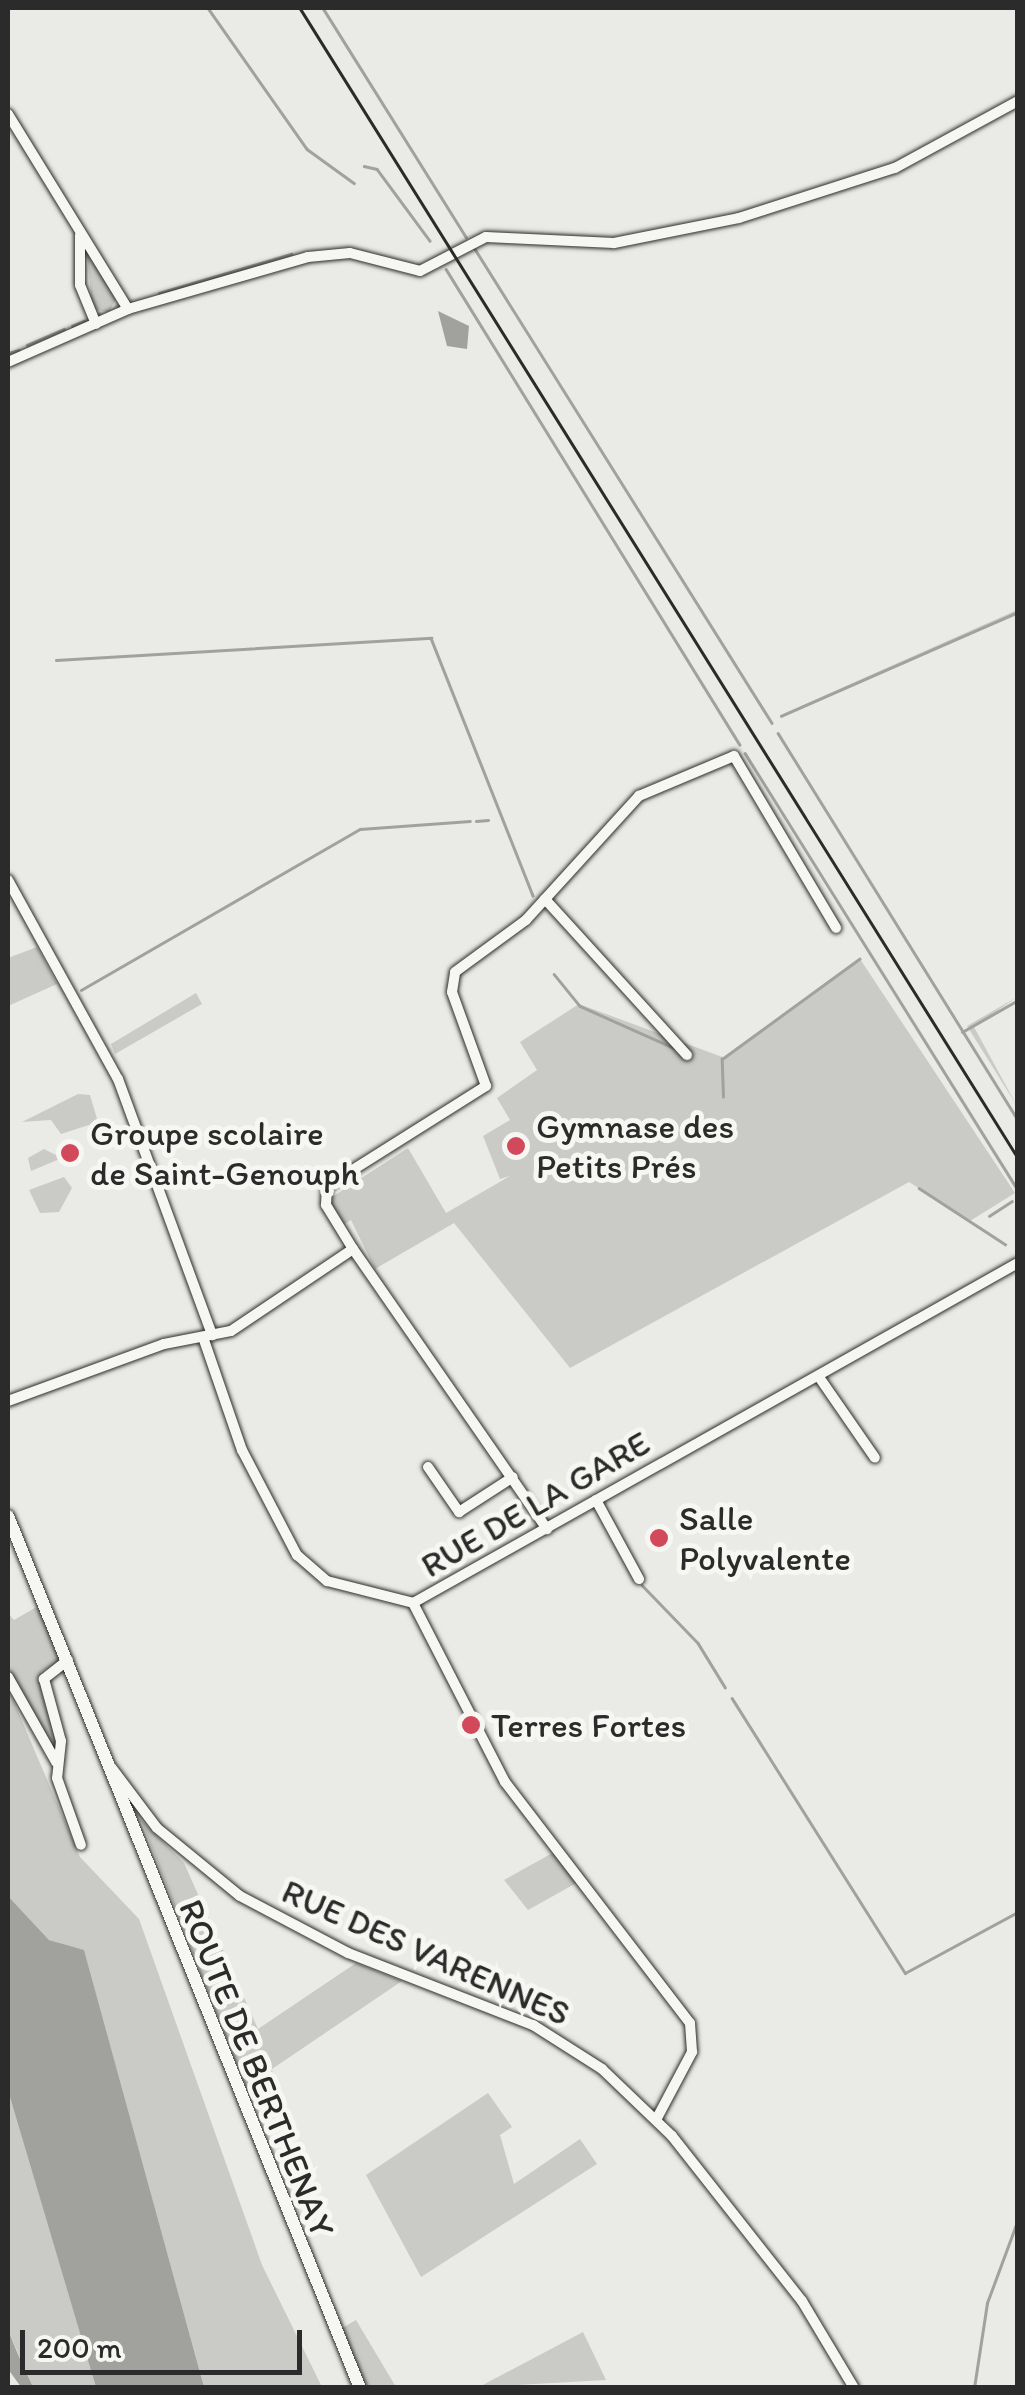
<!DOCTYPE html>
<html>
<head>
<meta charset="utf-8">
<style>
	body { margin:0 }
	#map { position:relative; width:1025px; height:2395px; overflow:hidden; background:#eaeae6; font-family:Itim,sans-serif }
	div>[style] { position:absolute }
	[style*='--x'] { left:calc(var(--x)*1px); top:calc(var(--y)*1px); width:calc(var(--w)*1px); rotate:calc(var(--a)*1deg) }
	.green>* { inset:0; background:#cacac7 }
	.water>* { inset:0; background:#a1a19e }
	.stream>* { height:2.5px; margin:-1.25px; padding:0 1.25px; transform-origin:1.25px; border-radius:1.25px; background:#a1a19e }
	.roads { filter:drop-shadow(0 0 2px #2b2b2b) drop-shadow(0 0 2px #2b2b2b) }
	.minor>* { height:10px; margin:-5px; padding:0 5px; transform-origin:5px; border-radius:5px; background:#f6f6f2 }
	.tertiary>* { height:12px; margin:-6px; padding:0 6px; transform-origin:6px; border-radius:6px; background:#f6f6f2 }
	.rail>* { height:2.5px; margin:-1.25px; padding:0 1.25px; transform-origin:1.25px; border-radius:1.25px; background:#2b2b2b }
	.dots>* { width:28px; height:28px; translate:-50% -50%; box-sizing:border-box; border:5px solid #f6f6f2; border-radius:50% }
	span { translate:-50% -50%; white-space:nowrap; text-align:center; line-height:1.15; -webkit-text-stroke:10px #f6f6f2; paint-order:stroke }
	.poi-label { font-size:35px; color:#2b2b2b }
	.left { translate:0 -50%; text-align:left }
	.street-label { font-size:35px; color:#2b2b2b }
	.frame { position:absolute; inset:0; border:10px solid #2b2b2b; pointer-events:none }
	.scale { position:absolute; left:20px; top:2330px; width:282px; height:45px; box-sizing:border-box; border:5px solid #2b2b2b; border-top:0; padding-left:12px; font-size:30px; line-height:35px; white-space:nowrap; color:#2b2b2b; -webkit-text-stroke:8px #f6f6f2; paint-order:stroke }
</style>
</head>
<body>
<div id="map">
	<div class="green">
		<i style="clip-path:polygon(87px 250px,117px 297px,109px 312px,92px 309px)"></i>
		<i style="clip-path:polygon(1017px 610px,1017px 615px,776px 717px)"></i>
		<i style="clip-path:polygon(37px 947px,57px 984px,8px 1006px,8px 958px)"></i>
		<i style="clip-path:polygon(860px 959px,1015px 1193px,970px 1221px,909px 1182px,570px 1368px,454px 1223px,375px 1269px,351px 1220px,343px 1225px,329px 1199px,408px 1148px,446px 1213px,510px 1176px,500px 1179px,483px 1136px,510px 1120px,497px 1098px,537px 1070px,520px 1042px,579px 1004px,725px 1058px)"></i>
		<i style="clip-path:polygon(196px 993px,202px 1004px,115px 1054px,111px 1044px)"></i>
		<i style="clip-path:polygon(1017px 997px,974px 1027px,1017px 1106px,967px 1026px)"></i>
		<i style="clip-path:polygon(78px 1094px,90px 1095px,98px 1122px,61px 1134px,51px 1120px,22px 1122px)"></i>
		<i style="clip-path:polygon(44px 1149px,62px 1158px,31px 1171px,28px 1158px)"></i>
		<i style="clip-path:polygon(64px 1177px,72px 1188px,59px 1212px,40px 1213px,29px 1190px)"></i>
		<i style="clip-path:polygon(40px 1605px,61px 1660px,41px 1672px,60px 1752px,51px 1754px,8px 1674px,8px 1613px,14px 1620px)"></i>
		<i style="clip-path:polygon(8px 1688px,80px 1857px,139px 1919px,262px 2265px,322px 2387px,204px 2387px,84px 1951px,49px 1940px,8px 1896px)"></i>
		<i style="clip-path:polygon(141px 1820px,184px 1863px,258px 2029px,356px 1963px,402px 1981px,272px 2069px,280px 2111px,270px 2116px,250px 2098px)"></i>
		<i style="clip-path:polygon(556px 1851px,580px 1881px,528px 1910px,504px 1880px)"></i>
		<i style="clip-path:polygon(8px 2090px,58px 2240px,96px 2387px,33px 2387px,8px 2330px)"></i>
		<i style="clip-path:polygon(488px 2093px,512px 2127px,500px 2135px,514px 2184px,580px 2139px,597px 2164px,421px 2277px,366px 2175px)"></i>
		<i style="clip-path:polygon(356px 2320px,396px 2387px,364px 2387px,337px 2331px)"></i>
		<i style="clip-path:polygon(583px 2332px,606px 2380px,479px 2387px)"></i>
	</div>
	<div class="water">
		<i style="clip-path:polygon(438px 311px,469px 326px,467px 349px,447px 346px)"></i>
		<i style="clip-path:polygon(8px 1896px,49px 1940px,84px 1950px,204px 2387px,96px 2387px,8px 2090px)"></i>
		<i style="clip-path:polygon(8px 2330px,17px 2352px,33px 2387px,21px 2387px,8px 2369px)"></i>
	</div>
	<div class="stream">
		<i style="--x:208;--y:8;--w:172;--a:54.9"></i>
		<i style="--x:307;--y:149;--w:58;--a:35.9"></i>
		<i style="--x:323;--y:8;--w:270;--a:58"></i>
		<i style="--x:364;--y:166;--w:13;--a:13"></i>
		<i style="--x:377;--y:169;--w:89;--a:53.6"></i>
		<i style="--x:475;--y:249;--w:559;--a:57.93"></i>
		<i style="--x:446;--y:269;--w:559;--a:58.3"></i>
		<i style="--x:159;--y:293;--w:138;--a:-16.5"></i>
		<i style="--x:72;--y:326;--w:13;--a:-23"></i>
		<i style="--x:27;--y:345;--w:40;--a:-23.4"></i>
		<i style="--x:8;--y:353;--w:11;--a:-15"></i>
		<i style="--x:56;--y:660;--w:376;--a:-3.4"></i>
		<i style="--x:431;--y:638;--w:277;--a:68.4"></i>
		<i style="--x:781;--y:716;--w:259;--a:-23.7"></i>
		<i style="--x:778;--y:733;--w:455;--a:58.2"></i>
		<i style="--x:745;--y:753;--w:515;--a:58.01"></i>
		<i style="--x:476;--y:821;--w:12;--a:-5"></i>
		<i style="--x:554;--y:974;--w:41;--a:50.9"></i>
		<i style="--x:580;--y:1006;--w:103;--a:24.1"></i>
		<i style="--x:81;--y:990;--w:322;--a:-30"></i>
		<i style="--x:360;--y:829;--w:110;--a:-4.2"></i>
		<i style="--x:962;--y:1032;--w:64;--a:-29.7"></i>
		<i style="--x:723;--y:1097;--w:38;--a:-92"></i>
		<i style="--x:722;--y:1059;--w:170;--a:-36.1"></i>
		<i style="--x:919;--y:1188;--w:103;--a:33.1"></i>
		<i style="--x:1016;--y:1199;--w:2;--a:-27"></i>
		<i style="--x:989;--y:1216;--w:27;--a:-33"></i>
		<i style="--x:642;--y:1585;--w:81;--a:46"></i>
		<i style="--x:698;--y:1643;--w:52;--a:58.5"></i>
		<i style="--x:732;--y:1698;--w:325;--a:57.8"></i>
		<i style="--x:905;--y:1973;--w:128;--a:-28.4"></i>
		<i style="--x:974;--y:2388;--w:86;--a:-81.3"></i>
		<i style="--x:987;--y:2303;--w:90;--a:-69.7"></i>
	</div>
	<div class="roads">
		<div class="minor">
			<i style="--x:8;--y:114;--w:229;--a:58.4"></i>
			<i style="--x:80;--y:235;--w:50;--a:90"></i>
			<i style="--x:80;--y:285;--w:42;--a:67.7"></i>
			<i style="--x:8;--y:362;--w:131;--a:-23.8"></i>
			<i style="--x:128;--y:309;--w:187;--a:-16.1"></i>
			<i style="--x:308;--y:257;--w:42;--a:-5.4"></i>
			<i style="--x:350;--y:253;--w:72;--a:14.4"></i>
			<i style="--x:420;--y:271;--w:74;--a:-27.3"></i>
			<i style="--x:486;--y:237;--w:128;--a:2.7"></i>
			<i style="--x:614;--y:243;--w:127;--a:-11.3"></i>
			<i style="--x:739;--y:218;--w:164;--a:-17.8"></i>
			<i style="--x:895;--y:168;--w:140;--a:-28.6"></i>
			<i style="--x:8;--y:880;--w:227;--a:61.1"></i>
			<i style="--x:118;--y:1079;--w:273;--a:69.8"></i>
			<i style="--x:545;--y:899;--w:211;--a:47.7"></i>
			<i style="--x:353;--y:1249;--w:341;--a:55.3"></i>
			<i style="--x:203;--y:1337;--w:120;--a:71"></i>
			<i style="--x:242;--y:1450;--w:119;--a:62.4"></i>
			<i style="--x:297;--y:1555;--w:40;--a:41"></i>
			<i style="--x:327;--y:1581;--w:89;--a:14.3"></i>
			<i style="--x:413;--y:1603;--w:694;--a:-29.34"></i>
			<i style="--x:819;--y:1377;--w:98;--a:55.3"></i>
			<i style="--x:8;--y:1401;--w:166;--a:-20.1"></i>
			<i style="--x:164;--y:1344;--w:68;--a:-11"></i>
			<i style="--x:231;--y:1331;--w:147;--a:-33.9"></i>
			<i style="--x:353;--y:1249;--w:52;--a:-121.5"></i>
			<i style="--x:326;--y:1205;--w:19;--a:-87"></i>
			<i style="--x:327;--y:1186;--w:188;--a:-32.2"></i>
			<i style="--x:486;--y:1086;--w:100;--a:-109.9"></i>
			<i style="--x:452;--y:992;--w:20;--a:-81"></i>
			<i style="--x:455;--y:972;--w:88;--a:-36.2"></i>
			<i style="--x:526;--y:920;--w:168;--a:-47.7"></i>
			<i style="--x:639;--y:796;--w:103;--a:-22.8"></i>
			<i style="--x:734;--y:756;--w:200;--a:59.3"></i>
			<i style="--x:428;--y:1467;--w:55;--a:55.4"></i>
			<i style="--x:459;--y:1512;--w:64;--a:-32.9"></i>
			<i style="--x:596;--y:1500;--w:90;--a:61.4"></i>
			<i style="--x:413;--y:1603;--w:201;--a:62.8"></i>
			<i style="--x:505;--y:1782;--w:304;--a:52.5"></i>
			<i style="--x:690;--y:2023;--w:29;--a:86"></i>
			<i style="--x:692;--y:2052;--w:75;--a:117.9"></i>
			<i style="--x:68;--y:1660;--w:31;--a:142"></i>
			<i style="--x:44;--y:1679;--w:64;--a:74.7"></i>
			<i style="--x:61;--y:1741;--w:37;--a:96"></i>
			<i style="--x:57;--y:1778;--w:71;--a:70.3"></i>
			<i style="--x:8;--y:1677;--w:98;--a:60.5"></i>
			<i style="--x:111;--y:1767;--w:76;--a:53"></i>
			<i style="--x:157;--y:1828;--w:107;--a:39.3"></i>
			<i style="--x:240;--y:1896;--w:122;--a:27.8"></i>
			<i style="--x:348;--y:1953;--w:199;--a:21.3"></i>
			<i style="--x:533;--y:2025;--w:82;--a:32.5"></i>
			<i style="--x:602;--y:2069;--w:97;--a:43.7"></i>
			<i style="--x:672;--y:2136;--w:210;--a:51.8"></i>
			<i style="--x:802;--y:2301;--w:101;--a:59.1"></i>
		</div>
		<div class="tertiary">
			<i style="--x:8;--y:1516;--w:940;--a:68.02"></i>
		</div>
	</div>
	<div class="rail">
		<i style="--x:300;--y:8;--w:1356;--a:58.02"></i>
	</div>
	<div class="dots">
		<i style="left:516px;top:1146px;background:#d1495b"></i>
		<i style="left:70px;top:1153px;background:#d1495b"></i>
		<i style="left:659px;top:1538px;background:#d1495b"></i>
		<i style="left:471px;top:1725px;background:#d1495b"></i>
	</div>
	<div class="poi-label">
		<span class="left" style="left:536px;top:1146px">Gymnase des<br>Petits Prés</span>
		<span class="left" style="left:90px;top:1153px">Groupe scolaire<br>de Saint-Genouph</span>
		<span class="left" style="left:679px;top:1538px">Salle<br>Polyvalente</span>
		<span class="left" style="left:491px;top:1725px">Terres Fortes</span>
	</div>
	<div class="street-label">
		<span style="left:535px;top:1504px;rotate:-30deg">RUE DE LA GARE</span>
		<span style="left:426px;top:1952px;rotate:24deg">RUE DES VARENNES</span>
		<span style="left:257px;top:2068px;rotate:68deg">ROUTE DE BERTHENAY</span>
	</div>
	<div class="frame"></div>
	<div class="scale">200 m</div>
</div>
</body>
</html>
